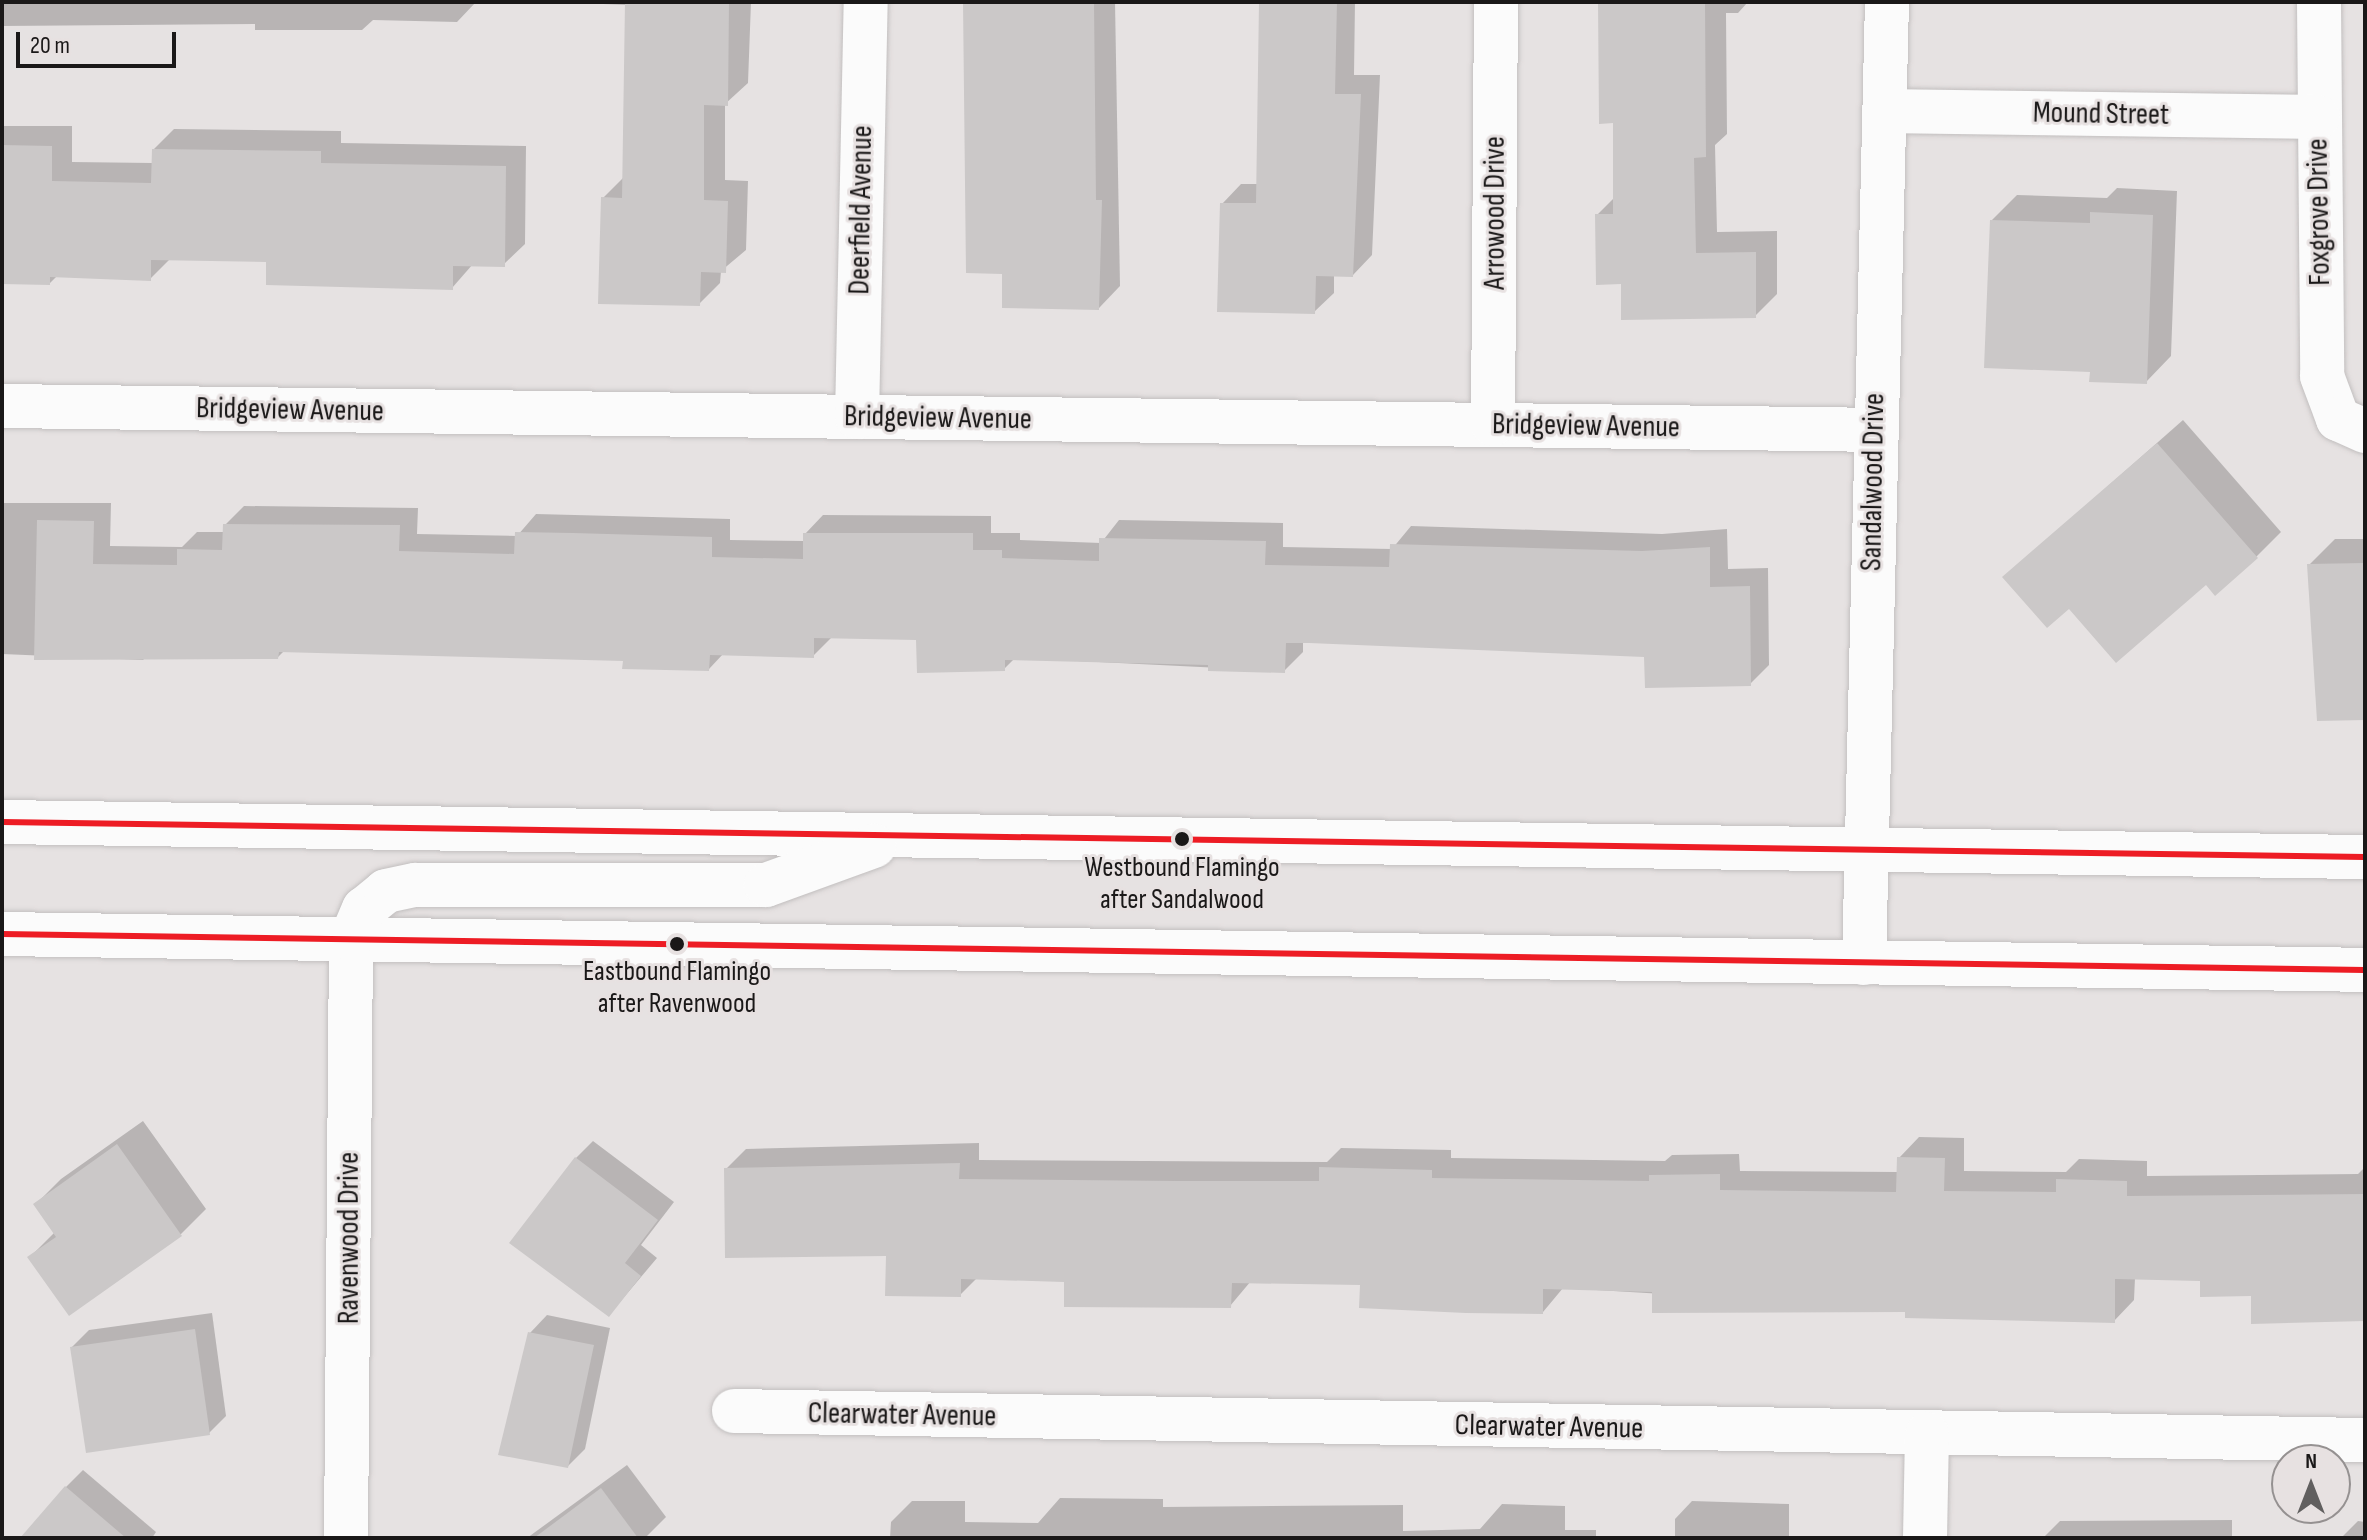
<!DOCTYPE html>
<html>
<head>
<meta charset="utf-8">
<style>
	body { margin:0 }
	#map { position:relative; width:2367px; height:1540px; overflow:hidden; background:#e6e2e2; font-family:"Sofia Sans Condensed",sans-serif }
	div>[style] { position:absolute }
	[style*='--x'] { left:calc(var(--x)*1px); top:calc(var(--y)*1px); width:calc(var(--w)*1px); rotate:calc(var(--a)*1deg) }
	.shadow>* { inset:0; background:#0003 }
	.building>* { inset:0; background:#cbc8c8 }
	.roads { filter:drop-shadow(0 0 2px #c2bfbf) drop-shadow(0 0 2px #c2bfbf) }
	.minor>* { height:44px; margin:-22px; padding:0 22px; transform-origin:22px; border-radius:22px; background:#fbfbfb }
	.major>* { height:44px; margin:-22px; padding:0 22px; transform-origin:22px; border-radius:22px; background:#fbfbfb }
	.bus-1>* { height:6px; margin:-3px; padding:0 3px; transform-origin:3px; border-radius:3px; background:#ed1c24 }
	.dots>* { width:22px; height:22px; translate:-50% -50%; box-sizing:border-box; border:4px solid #e7e1e1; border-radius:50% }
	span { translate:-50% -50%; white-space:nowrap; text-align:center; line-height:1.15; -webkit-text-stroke:6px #e7e1e1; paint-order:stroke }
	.bus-label { font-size:28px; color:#1a1818 }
	.street-label { font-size:30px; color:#1a1818 }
	.frame { position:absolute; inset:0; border:4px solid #1a1818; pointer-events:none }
	.north { position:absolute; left:2271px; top:1444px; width:80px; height:80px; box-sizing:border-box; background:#e7e1e1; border:2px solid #959191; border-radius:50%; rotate:0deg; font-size:22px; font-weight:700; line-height:32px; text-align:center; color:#1a1818 }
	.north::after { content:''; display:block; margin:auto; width:28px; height:36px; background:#615f5f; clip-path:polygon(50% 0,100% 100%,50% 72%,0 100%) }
	.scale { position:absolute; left:16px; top:32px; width:160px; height:36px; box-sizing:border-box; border:4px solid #1a1818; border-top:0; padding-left:10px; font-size:24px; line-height:28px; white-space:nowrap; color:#1a1818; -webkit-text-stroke:6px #e7e1e1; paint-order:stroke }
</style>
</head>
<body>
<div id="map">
	<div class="shadow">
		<i style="clip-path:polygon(2px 2px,476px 2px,457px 22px,373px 20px,362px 30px,255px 30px,255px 24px,2px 26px)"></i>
		<i style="clip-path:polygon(555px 2px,751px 2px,748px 83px,725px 104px,725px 180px,748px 181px,746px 250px,721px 271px,720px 283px,699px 304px,603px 198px,625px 176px,627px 5px)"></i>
		<i style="clip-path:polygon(967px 2px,1115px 2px,1120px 286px,1099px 308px,1004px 272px)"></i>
		<i style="clip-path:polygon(1261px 2px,1355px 2px,1354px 75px,1380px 75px,1372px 255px,1353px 275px,1334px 275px,1334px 293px,1314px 312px,1222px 204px,1241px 184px,1258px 184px)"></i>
		<i style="clip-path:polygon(1600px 2px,1748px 2px,1738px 13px,1726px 13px,1727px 134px,1715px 145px,1717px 232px,1777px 231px,1777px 294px,1755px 316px,1623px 282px,1597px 215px,1615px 197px,1615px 121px)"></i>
		<i style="clip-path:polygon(2px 126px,72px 126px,72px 162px,153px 163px,154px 149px,174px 129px,341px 131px,341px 143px,526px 146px,525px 244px,504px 264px,473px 264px,452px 288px,268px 260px,170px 259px,150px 279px,57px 276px,50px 283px,2px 282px)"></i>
		<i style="clip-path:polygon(2117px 188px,2177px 191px,2171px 356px,2146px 382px,2092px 370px,1992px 220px,2017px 195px,2107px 198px)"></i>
		<i style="clip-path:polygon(2183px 420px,2281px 532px,2256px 557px,2206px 582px,2070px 606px,2005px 577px)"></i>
		<i style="clip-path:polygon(2px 503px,111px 503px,110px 546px,182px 547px,197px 532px,225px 532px,225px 525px,244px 506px,418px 508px,417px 534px,517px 536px,536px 514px,730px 519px,730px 540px,805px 541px,805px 534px,823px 515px,991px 516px,991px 533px,1020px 533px,1020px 540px,1101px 543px,1119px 520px,1283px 523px,1283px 547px,1392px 549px,1411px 526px,1662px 534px,1727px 529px,1728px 569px,1768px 568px,1769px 665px,1750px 684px,1646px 655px,1303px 641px,1303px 652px,1284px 671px,1015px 658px,1004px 669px,918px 638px,831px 638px,813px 656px,724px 653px,709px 669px,625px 659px,285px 650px,278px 657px,148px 655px,143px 660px,2px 654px)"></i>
		<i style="clip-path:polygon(2335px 539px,2365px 539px,2365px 718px,2310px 564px)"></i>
		<i style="clip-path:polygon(143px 1121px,206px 1209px,181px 1234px,30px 1257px,55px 1232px,36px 1204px,61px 1179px)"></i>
		<i style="clip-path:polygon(1919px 1137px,1964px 1138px,1964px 1171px,2066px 1172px,2079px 1159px,2147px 1161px,2147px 1176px,2358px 1174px,2365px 1167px,2365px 1320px,2202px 1279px,2135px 1278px,2134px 1300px,2114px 1321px,1563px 1288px,1543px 1312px,1362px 1283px,1251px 1281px,1230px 1306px,1066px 1280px,978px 1277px,960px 1295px,726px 1169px,746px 1149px,979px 1143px,979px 1160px,1327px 1162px,1341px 1148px,1451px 1150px,1451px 1158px,1665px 1161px,1672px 1155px,1739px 1154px,1740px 1171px,1898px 1172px,1899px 1158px)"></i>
		<i style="clip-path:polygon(593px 1141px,674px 1202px,641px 1245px,657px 1258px,609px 1315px,576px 1158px)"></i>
		<i style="clip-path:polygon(212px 1313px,226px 1416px,209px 1433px,72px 1347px,89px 1330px)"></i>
		<i style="clip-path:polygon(547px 1315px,610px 1328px,585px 1449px,568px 1466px,530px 1333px)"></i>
		<i style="clip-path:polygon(627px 1465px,666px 1517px,645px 1538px,527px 1538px)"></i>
		<i style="clip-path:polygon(83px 1470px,156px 1532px,152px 1538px,47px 1538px,66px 1487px)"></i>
		<i style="clip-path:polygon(1060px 1498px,1163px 1499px,1163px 1507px,1403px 1505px,1403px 1531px,1480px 1529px,1502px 1504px,1565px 1506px,1565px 1530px,1596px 1530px,1596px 1538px,890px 1538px,891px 1522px,912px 1501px,965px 1501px,965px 1522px,1038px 1523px)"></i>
		<i style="clip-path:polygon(1692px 1501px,1789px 1504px,1789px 1538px,1675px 1538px,1675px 1519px)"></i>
		<i style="clip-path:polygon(2232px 1520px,2232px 1538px,2043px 1538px,2060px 1521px)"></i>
		<i style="clip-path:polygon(2358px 1521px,2365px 1522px,2365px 1538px,2341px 1538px)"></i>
	</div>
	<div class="building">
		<i style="clip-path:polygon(625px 2px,729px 2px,728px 106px,704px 105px,704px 200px,728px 201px,726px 273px,701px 272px,700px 306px,598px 304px,601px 197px,622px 198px)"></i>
		<i style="clip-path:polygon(963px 2px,1094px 2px,1096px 200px,1102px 200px,1099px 310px,1002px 308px,1002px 274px,966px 273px)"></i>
		<i style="clip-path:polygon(1259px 2px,1337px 2px,1335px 94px,1361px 94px,1353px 277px,1316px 276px,1315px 314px,1217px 312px,1220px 203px,1256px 203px)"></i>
		<i style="clip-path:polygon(1598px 2px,1705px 2px,1706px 157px,1694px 158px,1696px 253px,1756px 252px,1756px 318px,1621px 320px,1621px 284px,1596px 285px,1595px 214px,1613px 214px,1613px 123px,1599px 124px)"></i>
		<i style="clip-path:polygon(2px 145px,52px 146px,52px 181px,151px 183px,152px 149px,321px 151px,321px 163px,506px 166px,505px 267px,453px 266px,453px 290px,266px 285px,266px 262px,151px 260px,151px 281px,50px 277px,50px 285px,2px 284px)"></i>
		<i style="clip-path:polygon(2090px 212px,2153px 215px,2147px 384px,2089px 382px,2090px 372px,1984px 368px,1990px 220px,2090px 223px)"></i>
		<i style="clip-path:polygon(2157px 443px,2258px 558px,2215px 596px,2206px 585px,2116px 663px,2069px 609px,2047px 628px,2002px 577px)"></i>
		<i style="clip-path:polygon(37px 520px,94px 521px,93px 564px,177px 565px,177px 549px,222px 550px,223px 524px,400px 525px,399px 551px,514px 554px,515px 532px,573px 533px,712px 537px,712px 557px,803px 559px,803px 533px,973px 533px,973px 550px,1002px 550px,1002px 558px,1099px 561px,1099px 538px,1266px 541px,1265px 565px,1389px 567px,1390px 544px,1642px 551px,1710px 547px,1710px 587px,1750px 586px,1751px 686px,1645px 688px,1644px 657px,1309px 643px,1286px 643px,1285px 673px,1208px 671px,1208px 665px,1005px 660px,1005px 671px,917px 673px,916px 640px,814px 638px,814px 658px,710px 655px,709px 671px,622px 669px,623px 661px,279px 652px,278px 659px,34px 660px)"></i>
		<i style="clip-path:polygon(2365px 563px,2365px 720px,2317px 721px,2307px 564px)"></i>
		<i style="clip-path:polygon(117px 1144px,182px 1236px,69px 1316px,27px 1257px,56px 1237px,33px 1204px)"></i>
		<i style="clip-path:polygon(575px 1157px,658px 1220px,625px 1263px,641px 1276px,609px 1317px,509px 1243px)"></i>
		<i style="clip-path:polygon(1897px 1157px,1945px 1158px,1944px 1191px,2056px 1192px,2056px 1179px,2127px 1181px,2127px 1196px,2365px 1194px,2365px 1321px,2251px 1324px,2251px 1296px,2200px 1297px,2200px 1281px,2115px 1279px,2115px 1323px,1905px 1318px,1905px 1312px,1652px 1313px,1652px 1292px,1543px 1289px,1543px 1314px,1466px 1313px,1359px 1308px,1360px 1285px,1232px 1283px,1231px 1308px,1064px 1307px,1064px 1282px,961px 1279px,961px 1297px,885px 1296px,886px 1256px,725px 1258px,724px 1168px,960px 1163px,959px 1179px,1178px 1181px,1319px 1181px,1319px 1167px,1432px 1170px,1432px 1178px,1649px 1181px,1649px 1175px,1720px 1174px,1720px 1190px,1896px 1192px)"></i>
		<i style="clip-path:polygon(195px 1329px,210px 1435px,86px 1453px,70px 1347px)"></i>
		<i style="clip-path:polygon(528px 1332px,594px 1345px,568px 1468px,498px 1455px)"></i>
		<i style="clip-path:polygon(65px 1486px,126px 1538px,20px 1538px)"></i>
		<i style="clip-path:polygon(601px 1488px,638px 1538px,534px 1538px)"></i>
	</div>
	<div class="roads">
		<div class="minor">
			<i style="--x:2319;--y:2;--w:374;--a:89.5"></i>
			<i style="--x:2322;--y:376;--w:46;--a:69.6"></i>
			<i style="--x:2338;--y:419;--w:30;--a:24"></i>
			<i style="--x:1885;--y:111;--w:433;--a:0.8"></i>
			<i style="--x:2;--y:406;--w:1872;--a:0.73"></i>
			<i style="--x:857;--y:417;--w:415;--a:-88.8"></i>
			<i style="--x:1493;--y:424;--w:422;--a:-89.6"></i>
			<i style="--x:1864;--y:963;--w:961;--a:-88.63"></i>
			<i style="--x:734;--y:1411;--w:1631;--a:1.02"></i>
			<i style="--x:346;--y:1538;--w:599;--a:-89.52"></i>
			<i style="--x:1925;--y:1538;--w:104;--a:-88.9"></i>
		</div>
		<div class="major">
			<i style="--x:2;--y:822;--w:2363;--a:0.85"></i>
			<i style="--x:2;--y:934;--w:2363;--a:0.87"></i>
			<i style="--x:351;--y:939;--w:33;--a:-67"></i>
			<i style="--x:364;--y:909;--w:28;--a:-39"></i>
			<i style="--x:386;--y:891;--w:30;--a:-12"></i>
			<i style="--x:415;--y:885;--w:351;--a:0"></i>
			<i style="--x:766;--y:885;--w:115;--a:-19.9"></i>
		</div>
	</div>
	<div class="bus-1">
		<i style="--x:2;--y:822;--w:2363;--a:0.85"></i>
		<i style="--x:2;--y:934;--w:2363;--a:0.87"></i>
	</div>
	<div class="dots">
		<i style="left:1182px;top:839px;background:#1a1818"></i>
		<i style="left:677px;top:944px;background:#1a1818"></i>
	</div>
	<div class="bus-label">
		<span style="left:1182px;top:884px">Westbound Flamingo<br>after Sandalwood</span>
		<span style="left:677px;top:988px">Eastbound Flamingo<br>after Ravenwood</span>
	</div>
	<div class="street-label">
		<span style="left:2101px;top:114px;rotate:1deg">Mound Street</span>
		<span style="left:861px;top:210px;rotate:-89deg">Deerfield Avenue</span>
		<span style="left:2319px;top:212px;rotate:-91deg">Foxgrove Drive</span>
		<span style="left:1495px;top:213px;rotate:-90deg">Arrowood Drive</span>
		<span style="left:290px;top:410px;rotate:1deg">Bridgeview Avenue</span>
		<span style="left:938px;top:418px;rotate:1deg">Bridgeview Avenue</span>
		<span style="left:1586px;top:426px;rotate:1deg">Bridgeview Avenue</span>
		<span style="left:1873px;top:482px;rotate:-89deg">Sandalwood Drive</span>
		<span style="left:349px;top:1238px;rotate:-90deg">Ravenwood Drive</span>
		<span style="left:902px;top:1415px;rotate:1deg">Clearwater Avenue</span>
		<span style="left:1549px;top:1427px;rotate:1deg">Clearwater Avenue</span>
	</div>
	<div class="frame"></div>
	<div class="north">N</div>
	<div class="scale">20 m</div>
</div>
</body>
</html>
